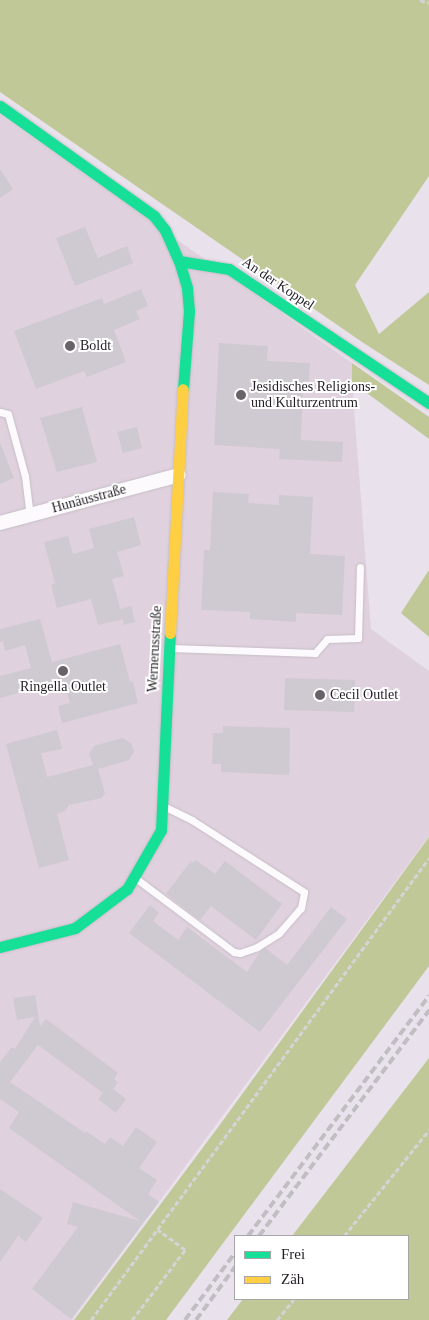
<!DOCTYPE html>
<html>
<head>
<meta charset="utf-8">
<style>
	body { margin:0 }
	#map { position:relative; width:429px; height:1320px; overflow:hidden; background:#e9e1ec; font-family:Georgia,serif }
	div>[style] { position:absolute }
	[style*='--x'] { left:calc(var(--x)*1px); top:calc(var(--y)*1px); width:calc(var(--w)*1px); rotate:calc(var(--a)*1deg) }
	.industrial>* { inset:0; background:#e0d1de }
	.forest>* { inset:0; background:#c1c898 }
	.building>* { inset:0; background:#cfc9d1 }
	.path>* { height:2.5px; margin-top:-1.25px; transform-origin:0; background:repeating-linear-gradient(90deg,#d5d3d5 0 5px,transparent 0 7.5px) }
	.roads { filter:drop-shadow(0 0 1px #c4bec6) drop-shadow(0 0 1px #c4bec6) }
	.lane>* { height:7px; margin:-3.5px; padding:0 3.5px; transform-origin:3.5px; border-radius:3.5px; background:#fcfafc }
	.street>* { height:14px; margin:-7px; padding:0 7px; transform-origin:7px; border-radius:7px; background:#fcfafc }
	.fast>* { height:11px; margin:-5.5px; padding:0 5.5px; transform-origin:5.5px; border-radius:5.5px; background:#16e098 }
	.slow>* { height:11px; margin:-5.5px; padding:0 5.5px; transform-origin:5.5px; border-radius:5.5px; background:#ffcf43 }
	.rail>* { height:4px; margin-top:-2px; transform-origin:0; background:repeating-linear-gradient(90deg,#c1bec2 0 8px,transparent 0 12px) }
	.dots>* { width:14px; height:14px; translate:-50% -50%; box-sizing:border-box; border:2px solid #fff; border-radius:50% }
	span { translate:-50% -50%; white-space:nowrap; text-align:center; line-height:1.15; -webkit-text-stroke:4px #fff; paint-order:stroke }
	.street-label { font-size:14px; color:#221d24 }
	.poi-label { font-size:14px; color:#221d24 }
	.left { translate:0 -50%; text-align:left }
	.legend { position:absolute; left:234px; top:1235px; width:175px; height:65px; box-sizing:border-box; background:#fff; border:1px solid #a7a5a7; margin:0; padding:6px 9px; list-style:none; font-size:15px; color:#221d24 }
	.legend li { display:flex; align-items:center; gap:10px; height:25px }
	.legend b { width:25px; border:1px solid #a7a5a7 }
</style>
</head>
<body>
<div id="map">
	<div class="industrial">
		<i style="clip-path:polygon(0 115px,352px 363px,352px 382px,371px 629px,429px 671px,429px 836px,72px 1320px,0 1320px)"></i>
	</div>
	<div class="forest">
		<i style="clip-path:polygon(0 0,429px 0,429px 176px,355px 285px,379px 334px,429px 292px,429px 385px,362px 342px,0 92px)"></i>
		<i style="clip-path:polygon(352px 363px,429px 417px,429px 439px,352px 382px)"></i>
		<i style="clip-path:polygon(429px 570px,429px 637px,401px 613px)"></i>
		<i style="clip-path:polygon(429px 837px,429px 966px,166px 1320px,74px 1320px,219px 1126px)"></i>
		<i style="clip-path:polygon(429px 1058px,429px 1320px,227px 1320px,243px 1299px,408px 1299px,408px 1236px,292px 1236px)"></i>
	</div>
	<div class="building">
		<i style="clip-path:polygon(0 169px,13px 189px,0 198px)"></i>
		<i style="clip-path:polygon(85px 227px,98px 258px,127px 246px,133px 263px,75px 286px,56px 238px)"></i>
		<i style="clip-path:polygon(141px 289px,148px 306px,136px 311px,140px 319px,114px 330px,126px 362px,87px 377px,84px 371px,36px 389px,14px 331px,102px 298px,104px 304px)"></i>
		<i style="clip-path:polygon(219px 343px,268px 346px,267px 361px,310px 363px,309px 381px,303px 381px,301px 440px,343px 442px,342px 462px,279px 459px,280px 449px,214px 445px)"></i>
		<i style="clip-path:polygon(82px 407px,97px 462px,57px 472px,40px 418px)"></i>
		<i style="clip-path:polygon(137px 427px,142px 448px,123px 453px,117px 432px)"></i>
		<i style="clip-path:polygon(0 443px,14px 478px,0 484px)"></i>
		<i style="clip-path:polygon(213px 492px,249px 494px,248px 503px,279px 505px,279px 495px,313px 497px,310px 554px,345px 556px,342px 615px,296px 613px,296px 622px,250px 619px,250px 612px,201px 610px,204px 550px,210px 550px)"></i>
		<i style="clip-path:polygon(134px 517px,141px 545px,117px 552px,124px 576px,112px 579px,121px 612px,120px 609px,131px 606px,135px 622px,124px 625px,123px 619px,98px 625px,91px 599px,57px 608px,51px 585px,55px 583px,44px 542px,68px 536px,73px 554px,94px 548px,89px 529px)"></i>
		<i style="clip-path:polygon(40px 619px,52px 662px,120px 644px,130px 682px,133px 681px,138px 703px,62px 723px,58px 706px,70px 703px,64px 681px,0 698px,0 676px,31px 668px,25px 645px,5px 651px,3px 641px,0 642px,0 629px)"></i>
		<i style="clip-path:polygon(285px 678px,355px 680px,354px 712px,284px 710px)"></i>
		<i style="clip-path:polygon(223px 726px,290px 728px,289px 775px,221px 772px,221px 764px,212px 764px,213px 733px,223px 733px)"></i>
		<i style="clip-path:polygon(57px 730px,62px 749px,41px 753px,47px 777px,93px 765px,89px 754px,94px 746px,122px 738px,131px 743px,134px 752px,129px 760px,98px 769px,105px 793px,102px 798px,69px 805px,65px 811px,57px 814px,69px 860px,39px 868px,6px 744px)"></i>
		<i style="clip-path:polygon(196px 860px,215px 874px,225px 861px,282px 904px,256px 940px,211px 906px,200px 920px,166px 894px,191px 861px,193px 863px)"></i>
		<i style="clip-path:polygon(150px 905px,159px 913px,153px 921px,178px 940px,187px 927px,247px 972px,260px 952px,265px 948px,287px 965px,331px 907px,347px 919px,260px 1032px,129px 933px)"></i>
		<i style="clip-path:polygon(35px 995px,40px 1026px,46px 1019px,118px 1073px,114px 1079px,118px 1082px,113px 1089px,126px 1099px,116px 1113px,98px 1099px,103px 1093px,38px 1045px,10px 1082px,85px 1133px,86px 1131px,105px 1144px,110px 1137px,123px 1146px,136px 1127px,157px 1142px,139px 1168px,157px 1180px,148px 1194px,159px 1202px,71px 1319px,32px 1289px,78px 1227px,67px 1224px,73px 1202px,140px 1221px,9px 1128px,19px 1112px,0 1099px,0 1062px,12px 1047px,15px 1049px,35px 1017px,17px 1020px,13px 998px)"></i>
		<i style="clip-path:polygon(0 1189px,43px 1218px,26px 1242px,18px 1236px,0 1262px)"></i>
	</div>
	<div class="path">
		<i style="--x:420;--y:0;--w:9;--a:18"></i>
		<i style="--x:344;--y:1236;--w:136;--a:-51.3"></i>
		<i style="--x:91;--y:1320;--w:572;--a:-53.81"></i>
		<i style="--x:132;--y:1320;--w:88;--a:-52.9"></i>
		<i style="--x:185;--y:1250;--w:34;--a:-144"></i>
		<i style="--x:277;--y:1320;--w:27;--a:-51"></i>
	</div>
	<div class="roads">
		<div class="lane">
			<i style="--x:0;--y:412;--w:8;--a:14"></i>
			<i style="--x:8;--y:414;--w:64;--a:74.7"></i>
			<i style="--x:25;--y:476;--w:39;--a:83"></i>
			<i style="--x:170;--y:648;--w:145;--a:2"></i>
			<i style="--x:315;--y:653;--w:18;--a:-49"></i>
			<i style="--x:327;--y:639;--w:31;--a:-2"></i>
			<i style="--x:358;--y:638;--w:71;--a:-88.4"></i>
			<i style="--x:134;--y:877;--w:125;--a:36.9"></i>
			<i style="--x:234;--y:952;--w:6;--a:9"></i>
			<i style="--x:240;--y:953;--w:18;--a:-19"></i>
			<i style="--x:257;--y:947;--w:26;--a:-32"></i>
			<i style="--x:279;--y:933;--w:33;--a:-49"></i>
			<i style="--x:301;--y:908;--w:16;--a:-79"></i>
			<i style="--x:304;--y:892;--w:133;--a:-147.3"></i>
			<i style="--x:192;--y:820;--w:32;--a:-154"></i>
		</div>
		<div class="street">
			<i style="--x:0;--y:523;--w:185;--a:-15"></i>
		</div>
		<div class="fast">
			<i style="--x:0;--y:106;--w:189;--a:35.5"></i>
			<i style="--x:154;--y:216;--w:18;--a:52"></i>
			<i style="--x:165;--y:230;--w:34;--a:66"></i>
			<i style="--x:179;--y:261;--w:51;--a:9.1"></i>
			<i style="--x:229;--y:269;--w:241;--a:33.8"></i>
			<i style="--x:179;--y:261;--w:28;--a:73"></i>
			<i style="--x:187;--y:288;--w:23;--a:85"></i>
			<i style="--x:189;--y:311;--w:78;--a:94.4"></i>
			<i style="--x:0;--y:947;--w:77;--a:-14.2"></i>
			<i style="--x:75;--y:928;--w:65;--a:-36.9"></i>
			<i style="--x:127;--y:889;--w:68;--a:-60"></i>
			<i style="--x:161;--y:830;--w:197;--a:-87.4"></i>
		</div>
		<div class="slow">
			<i style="--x:170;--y:633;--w:244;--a:-87"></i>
		</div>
	</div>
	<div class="rail">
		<i style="--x:248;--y:1236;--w:301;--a:-53"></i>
		<i style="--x:259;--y:1236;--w:283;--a:-53"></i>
		<i style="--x:185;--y:1320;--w:84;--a:-53.3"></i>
		<i style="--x:196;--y:1320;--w:66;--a:-53.7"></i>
	</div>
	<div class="dots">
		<i style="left:70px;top:346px;background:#68626a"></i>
		<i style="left:241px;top:395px;background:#68626a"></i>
		<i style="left:63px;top:671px;background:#68626a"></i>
		<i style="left:320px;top:695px;background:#68626a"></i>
	</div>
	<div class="street-label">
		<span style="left:278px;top:284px;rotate:34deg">An der Koppel</span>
		<span style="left:89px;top:499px;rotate:-15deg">Hunäusstraße</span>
		<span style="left:155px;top:649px;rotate:-87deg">Wernerusstraße</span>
	</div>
	<div class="poi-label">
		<span class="left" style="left:80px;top:346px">Boldt</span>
		<span class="left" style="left:251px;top:395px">Jesidisches Religions-<br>und Kulturzentrum</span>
		<span style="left:63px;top:687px">Ringella Outlet</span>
		<span class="left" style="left:330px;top:695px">Cecil Outlet</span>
	</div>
	<ul class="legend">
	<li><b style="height:6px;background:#16e098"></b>Frei</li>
	<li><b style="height:6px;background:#ffcf43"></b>Zäh</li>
	</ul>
</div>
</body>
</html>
